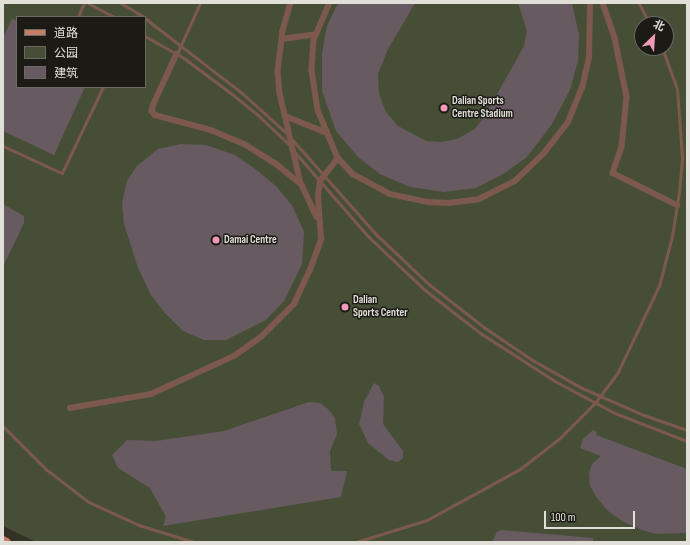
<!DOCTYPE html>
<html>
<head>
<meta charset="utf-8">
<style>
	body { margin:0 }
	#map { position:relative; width:690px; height:545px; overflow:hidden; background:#343226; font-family:"Sofia Sans Condensed","Noto Sans SC",sans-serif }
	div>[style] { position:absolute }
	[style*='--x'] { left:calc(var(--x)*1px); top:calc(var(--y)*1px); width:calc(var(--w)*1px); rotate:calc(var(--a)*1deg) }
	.green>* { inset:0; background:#464f36 }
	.building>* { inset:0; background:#685a61 }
	.lane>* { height:2.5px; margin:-1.25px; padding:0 1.25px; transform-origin:1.25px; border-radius:1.25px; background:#7c594c }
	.street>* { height:5.5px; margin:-2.75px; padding:0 2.75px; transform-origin:2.75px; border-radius:2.75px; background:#7c594c }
	.primary>* { height:8px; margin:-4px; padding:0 4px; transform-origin:4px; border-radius:4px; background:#c37e64 }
	.dots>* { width:11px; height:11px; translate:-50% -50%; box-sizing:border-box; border:2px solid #1b1a15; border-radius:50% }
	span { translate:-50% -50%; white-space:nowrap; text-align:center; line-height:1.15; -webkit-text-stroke:3px #1b1a15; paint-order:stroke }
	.poi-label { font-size:11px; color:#e1e0d8; font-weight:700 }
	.left { translate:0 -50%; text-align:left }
	.frame { position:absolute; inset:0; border:4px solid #e1e0d8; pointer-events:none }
	.legend { position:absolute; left:16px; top:16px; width:130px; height:72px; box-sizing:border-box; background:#1b1a15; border:1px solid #6a6963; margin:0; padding:5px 7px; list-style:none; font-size:12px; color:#e1e0d8 }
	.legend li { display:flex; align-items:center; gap:8px; height:20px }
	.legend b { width:20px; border:1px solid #6a6963 }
	.north { position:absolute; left:634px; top:16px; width:40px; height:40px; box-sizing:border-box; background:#1b1a15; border:1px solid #6a6963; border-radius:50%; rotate:25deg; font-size:11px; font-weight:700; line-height:16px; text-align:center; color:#e1e0d8 }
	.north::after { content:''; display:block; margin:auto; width:14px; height:18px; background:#f09ab7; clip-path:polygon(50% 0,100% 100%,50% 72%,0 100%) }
	.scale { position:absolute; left:544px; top:511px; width:91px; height:18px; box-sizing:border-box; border:2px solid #e1e0d8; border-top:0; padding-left:5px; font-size:12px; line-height:14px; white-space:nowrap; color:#e1e0d8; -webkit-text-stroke:3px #1b1a15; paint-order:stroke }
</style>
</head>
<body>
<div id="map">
	<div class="green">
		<i style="clip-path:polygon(evenodd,3px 3px,687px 3px,687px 542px,36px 542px,3px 526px,3px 3px,17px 17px,145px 17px,145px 87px,17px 87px,17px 17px,3px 3px,642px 24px,666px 24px,666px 48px,642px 48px,642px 24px)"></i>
	</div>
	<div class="building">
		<i style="clip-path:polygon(338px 3px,415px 3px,387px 51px,378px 74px,379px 94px,386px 112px,398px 126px,426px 141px,441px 142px,457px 139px,475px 129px,486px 114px,524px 46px,527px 31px,518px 3px,572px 3px,579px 35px,578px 61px,570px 90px,552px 124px,527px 157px,503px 174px,476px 188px,444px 192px,410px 187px,380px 174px,358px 157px,336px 131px,322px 91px,322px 53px,327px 26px)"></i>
		<i style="clip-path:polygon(12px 19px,17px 21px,17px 87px,85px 87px,54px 155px,3px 131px,3px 38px)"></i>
		<i style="clip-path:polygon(181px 144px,206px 145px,235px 155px,258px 171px,277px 187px,293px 207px,304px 232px,302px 264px,284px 301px,266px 320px,226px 340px,204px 340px,183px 331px,165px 313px,151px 295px,138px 268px,124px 224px,122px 203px,127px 181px,137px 166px,158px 149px)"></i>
		<i style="clip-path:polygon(3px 204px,24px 216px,24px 223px,3px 267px)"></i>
		<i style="clip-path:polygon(374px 383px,379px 386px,384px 397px,383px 424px,403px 451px,403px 458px,398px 462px,389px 460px,368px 443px,359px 424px,364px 402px)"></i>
		<i style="clip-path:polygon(309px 402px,320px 403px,328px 409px,335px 418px,337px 434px,330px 451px,331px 471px,347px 471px,341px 497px,163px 526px,166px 517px,150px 488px,118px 468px,112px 455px,127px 440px,156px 441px,224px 431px)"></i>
		<i style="clip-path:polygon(593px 430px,597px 432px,596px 435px,687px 469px,687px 533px,656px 534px,642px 530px,624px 522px,608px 511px,597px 498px,590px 486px,589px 473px,592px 464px,601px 456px,580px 448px,583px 439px)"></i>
		<i style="clip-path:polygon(502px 530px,593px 538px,593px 542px,492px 542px,497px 532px)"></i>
	</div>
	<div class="lane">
		<i style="--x:88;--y:3;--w:30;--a:28"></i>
		<i style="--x:121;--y:3;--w:27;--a:31"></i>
		<i style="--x:639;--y:3;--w:24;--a:62"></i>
		<i style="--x:78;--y:17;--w:15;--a:-67"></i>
		<i style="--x:145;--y:18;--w:121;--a:37.6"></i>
		<i style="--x:241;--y:92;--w:63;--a:41.8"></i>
		<i style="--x:145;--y:36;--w:45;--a:29.4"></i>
		<i style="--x:184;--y:58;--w:59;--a:36.7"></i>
		<i style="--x:231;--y:93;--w:33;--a:39"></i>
		<i style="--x:257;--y:114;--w:47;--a:43.3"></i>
		<i style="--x:177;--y:54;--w:56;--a:-65.7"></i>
		<i style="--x:293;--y:140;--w:127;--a:48.5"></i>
		<i style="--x:377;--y:235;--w:71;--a:43.3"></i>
		<i style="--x:429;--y:284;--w:70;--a:38"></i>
		<i style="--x:484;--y:327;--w:57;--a:34.2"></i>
		<i style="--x:531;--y:359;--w:59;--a:29.6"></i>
		<i style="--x:582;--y:388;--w:68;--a:23.5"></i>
		<i style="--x:644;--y:415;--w:46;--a:19.2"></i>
		<i style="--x:3;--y:146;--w:65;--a:24.6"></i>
		<i style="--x:62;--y:173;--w:95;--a:-64.5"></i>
		<i style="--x:295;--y:152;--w:111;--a:49"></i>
		<i style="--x:368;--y:236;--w:77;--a:43.4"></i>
		<i style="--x:424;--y:289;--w:70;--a:38"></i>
		<i style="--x:479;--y:332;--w:90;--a:32.8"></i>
		<i style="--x:555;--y:381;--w:68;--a:28.1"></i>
		<i style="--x:615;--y:413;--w:77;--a:21.3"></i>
		<i style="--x:3;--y:426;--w:61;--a:45"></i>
		<i style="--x:46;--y:469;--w:54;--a:37.5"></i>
		<i style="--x:89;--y:502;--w:55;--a:24.7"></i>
		<i style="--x:139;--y:525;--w:58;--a:17.2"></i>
		<i style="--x:356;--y:542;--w:74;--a:-17.2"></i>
		<i style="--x:427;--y:520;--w:106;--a:-28.7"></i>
		<i style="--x:520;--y:469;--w:49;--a:-37.6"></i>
		<i style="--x:559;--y:439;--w:51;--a:-45"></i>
		<i style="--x:595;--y:403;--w:36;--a:-53"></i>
		<i style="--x:617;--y:374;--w:98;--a:-64.5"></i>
		<i style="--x:659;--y:286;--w:52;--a:-75.4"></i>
		<i style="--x:672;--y:236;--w:44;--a:-80.8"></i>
		<i style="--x:679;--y:193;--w:36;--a:-85"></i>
		<i style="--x:682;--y:157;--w:68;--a:-94.2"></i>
		<i style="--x:677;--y:89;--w:44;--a:-110.1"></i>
	</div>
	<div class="street">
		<i style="--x:291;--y:3;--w:29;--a:106"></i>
		<i style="--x:283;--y:31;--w:40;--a:97.1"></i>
		<i style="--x:278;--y:71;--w:22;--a:85"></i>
		<i style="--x:280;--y:93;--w:93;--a:77"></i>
		<i style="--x:330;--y:3;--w:40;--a:113.4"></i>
		<i style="--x:314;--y:40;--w:30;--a:94"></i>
		<i style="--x:312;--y:70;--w:40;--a:81.5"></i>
		<i style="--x:318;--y:110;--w:52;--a:67.4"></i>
		<i style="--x:338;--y:158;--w:22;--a:47"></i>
		<i style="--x:353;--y:174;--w:42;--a:28.4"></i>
		<i style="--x:390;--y:194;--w:40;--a:12"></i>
		<i style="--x:429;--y:202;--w:19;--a:3"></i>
		<i style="--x:448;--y:203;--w:31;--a:-7"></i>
		<i style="--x:479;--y:199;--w:40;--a:-26.6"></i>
		<i style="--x:515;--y:181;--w:40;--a:-44"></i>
		<i style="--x:544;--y:153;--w:39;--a:-52"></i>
		<i style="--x:568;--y:122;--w:37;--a:-68"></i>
		<i style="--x:582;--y:88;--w:32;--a:-77"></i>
		<i style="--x:589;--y:57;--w:54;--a:-88.9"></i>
		<i style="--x:603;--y:3;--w:37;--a:71"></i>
		<i style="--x:615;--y:38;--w:60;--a:78.5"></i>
		<i style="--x:627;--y:97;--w:50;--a:95.7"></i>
		<i style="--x:622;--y:147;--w:28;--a:109"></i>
		<i style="--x:613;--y:173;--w:72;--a:26.6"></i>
		<i style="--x:282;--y:39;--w:34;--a:-8"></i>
		<i style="--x:177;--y:54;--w:55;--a:114.7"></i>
		<i style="--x:154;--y:104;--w:7;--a:106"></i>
		<i style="--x:152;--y:111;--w:5;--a:53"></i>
		<i style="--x:155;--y:115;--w:58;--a:15"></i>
		<i style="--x:211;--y:130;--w:38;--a:23"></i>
		<i style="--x:246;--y:145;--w:34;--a:32"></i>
		<i style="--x:275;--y:163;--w:35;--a:39"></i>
		<i style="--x:302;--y:185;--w:35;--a:65"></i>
		<i style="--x:285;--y:116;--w:43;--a:21.8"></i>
		<i style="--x:70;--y:408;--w:82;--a:-9.8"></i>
		<i style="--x:151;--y:394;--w:91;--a:-24.6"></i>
		<i style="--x:234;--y:356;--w:33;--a:-35"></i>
		<i style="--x:261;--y:337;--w:47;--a:-45"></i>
		<i style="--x:294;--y:304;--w:38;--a:-65"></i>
		<i style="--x:310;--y:270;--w:33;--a:-70"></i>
		<i style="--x:321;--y:239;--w:43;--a:-94"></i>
		<i style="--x:318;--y:196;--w:15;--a:-82"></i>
		<i style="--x:320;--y:181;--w:29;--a:-52"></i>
	</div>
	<div class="primary">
		<i style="--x:3;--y:540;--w:4;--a:27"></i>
	</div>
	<div class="dots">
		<i style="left:444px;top:108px;background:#f09ab7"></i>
		<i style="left:216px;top:240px;background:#f09ab7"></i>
		<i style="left:345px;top:307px;background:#f09ab7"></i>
	</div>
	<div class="poi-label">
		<span class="left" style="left:452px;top:108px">Dalian Sports<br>Centre Stadium</span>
		<span class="left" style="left:224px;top:240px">Damai Centre</span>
		<span class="left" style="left:353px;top:307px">Dalian<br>Sports Center</span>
	</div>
	<div class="frame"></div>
	<ul class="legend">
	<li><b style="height:5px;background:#c37e64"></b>道路</li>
	<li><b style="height:11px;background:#464f36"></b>公园</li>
	<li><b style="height:11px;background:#685a61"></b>建筑</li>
	</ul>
	<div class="north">北</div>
	<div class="scale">100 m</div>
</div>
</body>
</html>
